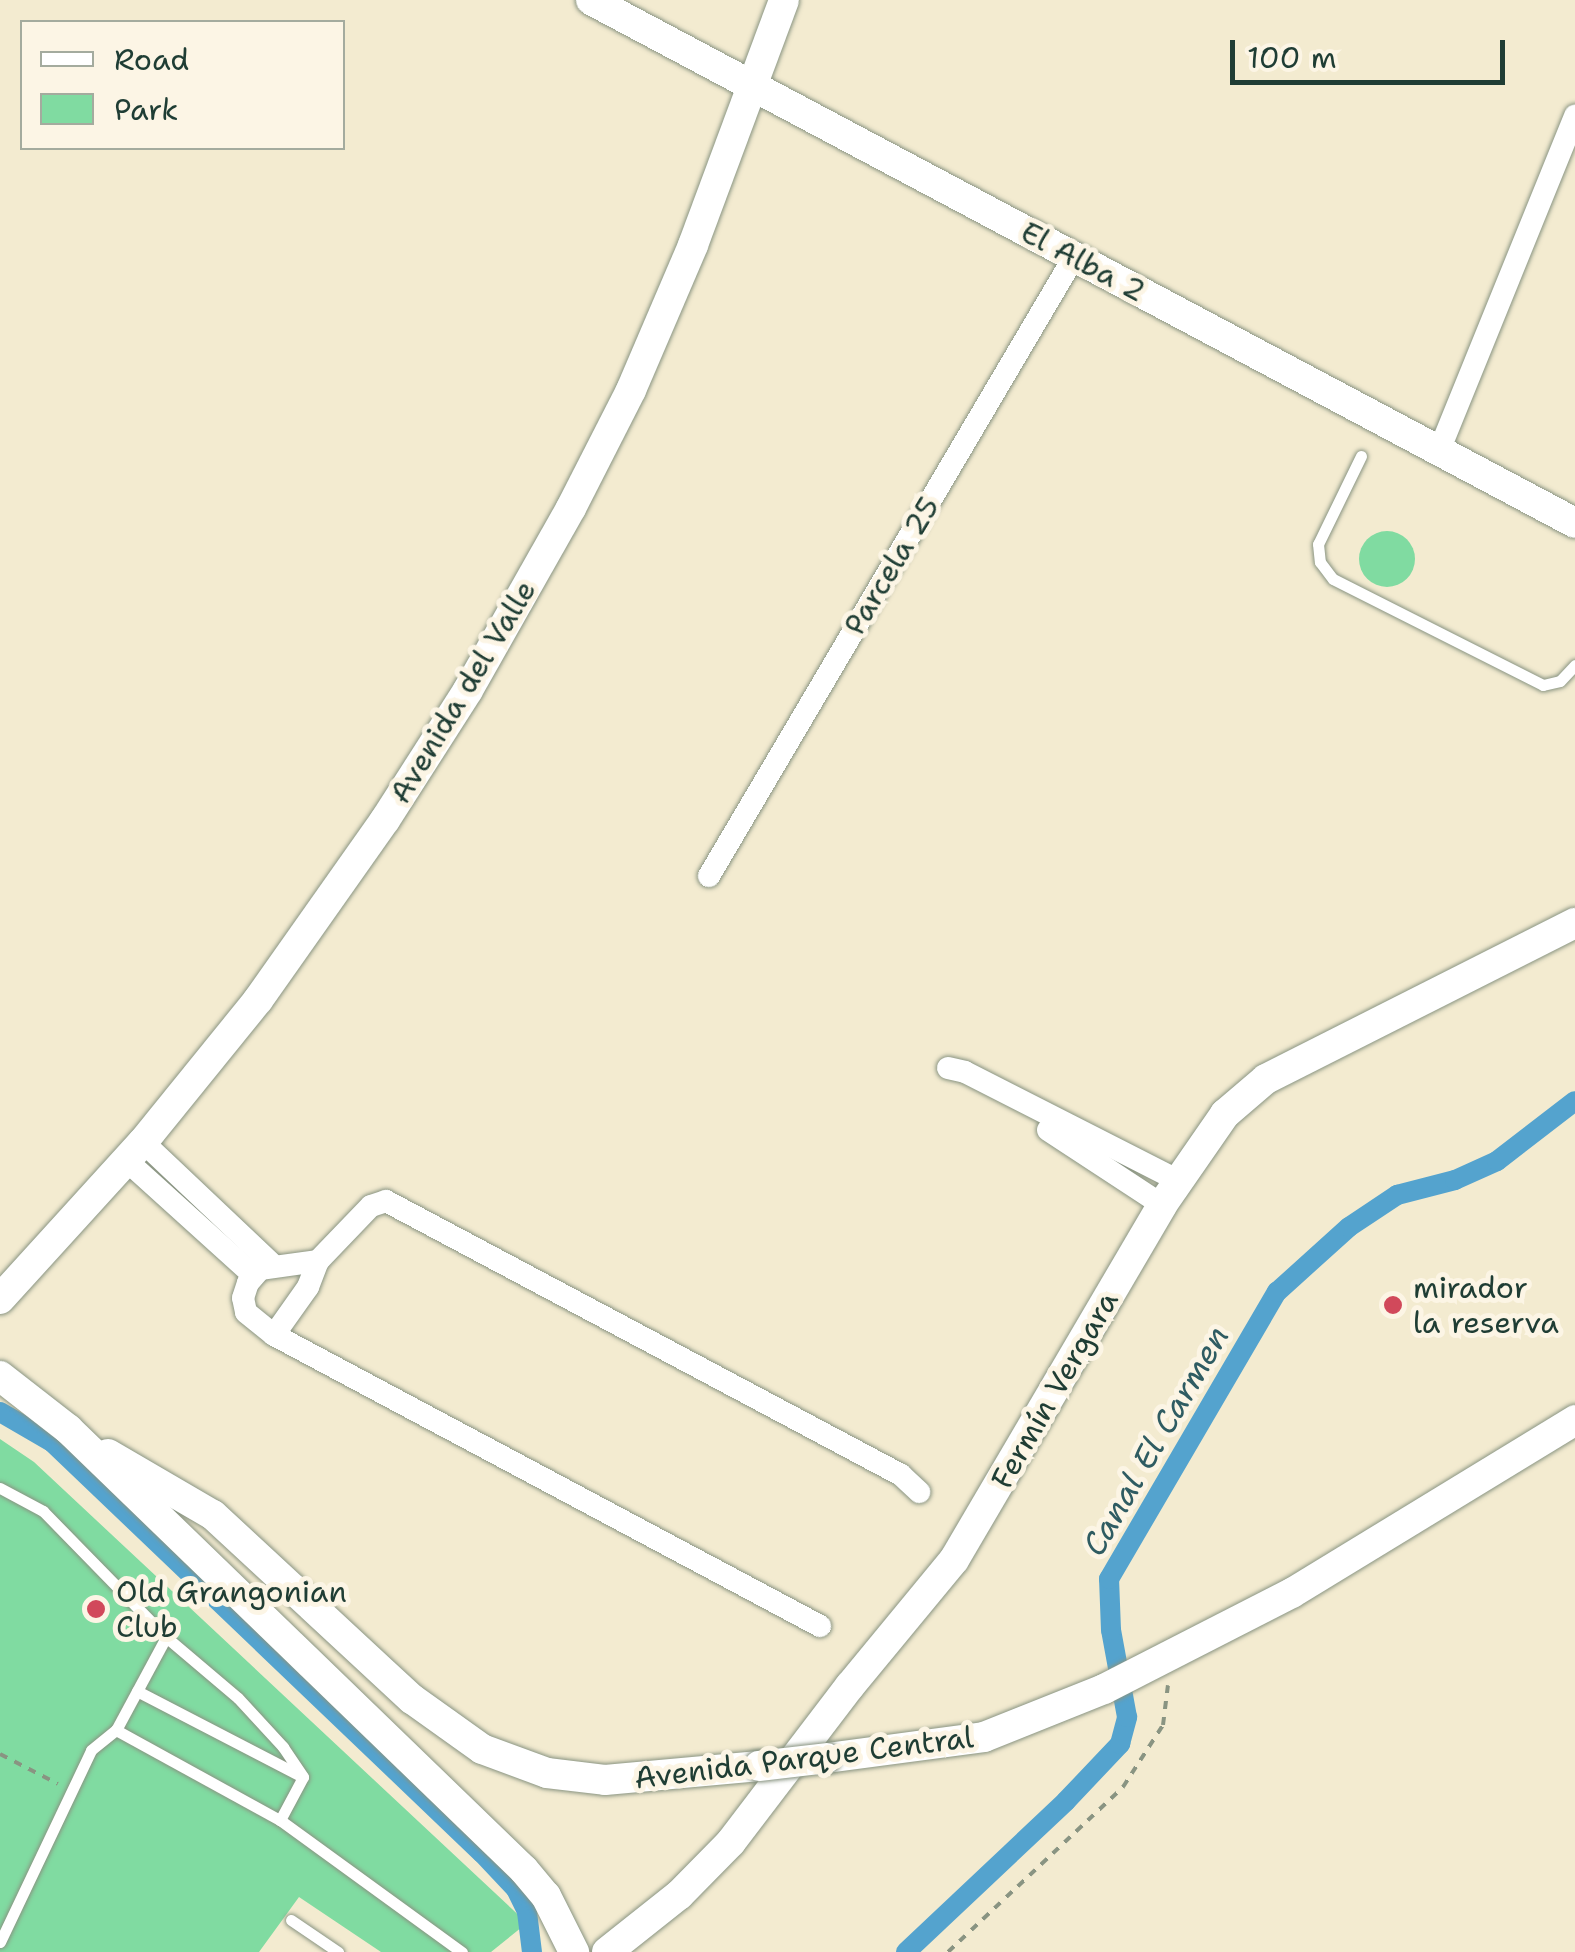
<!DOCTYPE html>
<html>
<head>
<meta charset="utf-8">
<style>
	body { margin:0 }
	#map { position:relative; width:1575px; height:1952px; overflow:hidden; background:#f3ebd0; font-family:"Shantell Sans",sans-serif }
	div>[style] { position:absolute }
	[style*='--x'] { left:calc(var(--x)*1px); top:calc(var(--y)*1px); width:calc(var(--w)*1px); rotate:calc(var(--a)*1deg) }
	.green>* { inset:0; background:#80dba1 }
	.round { border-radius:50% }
	.canal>* { height:20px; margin:-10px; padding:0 10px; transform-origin:10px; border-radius:10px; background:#54a3ce }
	.path>* { height:4px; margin-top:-2px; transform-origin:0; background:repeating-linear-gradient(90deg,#899482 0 8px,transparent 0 16px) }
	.roads { filter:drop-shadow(0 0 2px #899482) drop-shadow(0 0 2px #899482) }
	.lane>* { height:11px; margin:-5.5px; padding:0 5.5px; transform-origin:5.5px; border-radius:5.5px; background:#fff }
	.street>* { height:22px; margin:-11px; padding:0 11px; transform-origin:11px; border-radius:11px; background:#fff }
	.secondary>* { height:30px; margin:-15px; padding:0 15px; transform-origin:15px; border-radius:15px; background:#fff }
	.bridges { filter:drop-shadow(0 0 2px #899482) drop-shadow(0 0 2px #899482) }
	.secondary-bridge>* { height:30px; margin:-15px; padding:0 15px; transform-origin:15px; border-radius:15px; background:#fff }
	.dots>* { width:28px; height:28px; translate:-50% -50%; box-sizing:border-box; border:5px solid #fcf5e5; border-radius:50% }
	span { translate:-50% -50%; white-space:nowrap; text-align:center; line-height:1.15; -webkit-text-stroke:10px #fcf5e5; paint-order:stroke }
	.street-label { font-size:30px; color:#1f3d34 }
	.poi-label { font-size:30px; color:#1f3d34 }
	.left { translate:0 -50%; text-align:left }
	.water-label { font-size:32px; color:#2f5c62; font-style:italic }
	.legend { position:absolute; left:20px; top:20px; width:325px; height:130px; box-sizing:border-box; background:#fcf5e5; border:2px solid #a4ab9e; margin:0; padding:12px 18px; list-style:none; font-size:30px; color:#1f3d34 }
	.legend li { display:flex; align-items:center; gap:20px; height:50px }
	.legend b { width:50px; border:2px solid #a4ab9e }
	.scale { position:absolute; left:1230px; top:40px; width:275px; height:45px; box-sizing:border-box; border:5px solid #1f3d34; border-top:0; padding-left:12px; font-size:30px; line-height:35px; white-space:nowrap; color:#1f3d34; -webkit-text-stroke:8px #fcf5e5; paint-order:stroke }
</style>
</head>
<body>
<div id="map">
	<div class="green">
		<i class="round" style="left:1359px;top:531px;width:56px;height:56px"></i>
		<i style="clip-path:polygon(0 1439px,34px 1462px,527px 1923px,491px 1952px,381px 1952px,299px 1897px,259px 1952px,0 1952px)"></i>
	</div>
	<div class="canal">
		<i style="--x:0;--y:1412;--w:60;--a:30"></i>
		<i style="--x:52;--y:1442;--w:595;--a:43.71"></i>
		<i style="--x:482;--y:1853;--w:50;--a:46.6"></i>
		<i style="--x:516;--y:1889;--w:25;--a:64"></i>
		<i style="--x:527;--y:1912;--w:40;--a:82.9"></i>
		<i style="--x:906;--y:1952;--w:220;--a:-43.3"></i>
		<i style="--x:1066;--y:1801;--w:79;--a:-46.5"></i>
		<i style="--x:1120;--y:1744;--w:28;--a:-75"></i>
		<i style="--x:1127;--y:1717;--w:88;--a:-100.4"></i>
		<i style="--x:1111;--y:1630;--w:51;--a:-92.2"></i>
		<i style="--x:1109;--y:1579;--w:333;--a:-59.7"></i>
		<i style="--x:1277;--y:1292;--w:97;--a:-42.1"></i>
		<i style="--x:1349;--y:1227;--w:58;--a:-33.7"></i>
		<i style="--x:1397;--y:1195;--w:60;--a:-14.5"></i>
		<i style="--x:1455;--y:1180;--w:46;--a:-24.3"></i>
		<i style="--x:1497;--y:1161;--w:98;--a:-37.6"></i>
	</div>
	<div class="path">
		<i style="--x:0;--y:1754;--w:65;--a:27.3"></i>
		<i style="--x:948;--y:1952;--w:241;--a:-43.3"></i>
		<i style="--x:1123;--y:1787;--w:74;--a:-57.2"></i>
		<i style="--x:1163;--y:1725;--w:40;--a:-82.9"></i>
	</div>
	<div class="roads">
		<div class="lane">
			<i style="--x:1361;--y:456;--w:98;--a:116"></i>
			<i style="--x:1318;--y:544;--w:18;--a:84"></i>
			<i style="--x:1320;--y:562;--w:21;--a:53"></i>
			<i style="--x:1333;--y:579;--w:235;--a:26.8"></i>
			<i style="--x:1543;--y:685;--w:17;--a:-13"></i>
			<i style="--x:1560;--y:681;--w:22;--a:-47"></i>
			<i style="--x:0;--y:1488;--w:49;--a:28.1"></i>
			<i style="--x:43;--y:1511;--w:176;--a:45.7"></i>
			<i style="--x:166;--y:1637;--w:94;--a:40.3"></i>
			<i style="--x:238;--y:1698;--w:67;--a:47.4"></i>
			<i style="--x:283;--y:1747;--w:36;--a:56"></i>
			<i style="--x:303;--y:1777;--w:49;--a:118.1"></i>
			<i style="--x:280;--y:1820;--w:225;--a:36"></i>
			<i style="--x:137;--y:1691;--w:182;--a:27.4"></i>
			<i style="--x:116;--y:1730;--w:187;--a:28.8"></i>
			<i style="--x:291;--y:1920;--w:57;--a:34.2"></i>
			<i style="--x:0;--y:1942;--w:212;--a:-64.6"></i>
			<i style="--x:91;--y:1750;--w:32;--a:-39"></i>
			<i style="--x:116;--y:1730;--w:106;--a:-61.7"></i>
		</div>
		<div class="street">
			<i style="--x:1439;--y:451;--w:362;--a:-67.9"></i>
			<i style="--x:709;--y:876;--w:719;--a:-59.47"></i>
			<i style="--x:948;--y:1068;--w:17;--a:13"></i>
			<i style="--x:965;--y:1072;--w:238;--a:27"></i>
			<i style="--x:1048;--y:1130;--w:136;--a:33.3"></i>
			<i style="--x:143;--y:1142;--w:180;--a:43.4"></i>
			<i style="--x:127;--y:1161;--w:170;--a:42.1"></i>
			<i style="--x:274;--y:1335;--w:59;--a:-54.7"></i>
			<i style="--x:308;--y:1287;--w:28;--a:-69"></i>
			<i style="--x:820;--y:1626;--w:619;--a:-151.94"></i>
			<i style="--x:274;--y:1335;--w:36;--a:-141"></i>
			<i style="--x:246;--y:1312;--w:14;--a:-102"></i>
			<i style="--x:243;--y:1298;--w:16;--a:-72"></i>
			<i style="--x:248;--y:1283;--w:18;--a:-49"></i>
			<i style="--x:260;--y:1269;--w:59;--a:-7.9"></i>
			<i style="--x:318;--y:1261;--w:76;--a:-46.1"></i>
			<i style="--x:371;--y:1206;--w:16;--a:-18"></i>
			<i style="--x:386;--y:1201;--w:583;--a:28.01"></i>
			<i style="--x:901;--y:1475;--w:25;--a:43"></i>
		</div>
		<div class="secondary">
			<i style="--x:591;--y:0;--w:1114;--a:27.99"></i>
			<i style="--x:0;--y:1299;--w:212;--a:-47.7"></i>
			<i style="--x:143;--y:1142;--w:183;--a:-51"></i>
			<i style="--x:258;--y:1000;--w:220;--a:-54.8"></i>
			<i style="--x:385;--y:820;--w:154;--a:-57.4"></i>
			<i style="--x:468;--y:690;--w:209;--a:-60.5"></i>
			<i style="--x:571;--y:508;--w:132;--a:-63"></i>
			<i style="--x:631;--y:390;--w:158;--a:-66.8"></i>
			<i style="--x:693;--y:245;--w:261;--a:-69.6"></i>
			<i style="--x:0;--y:1376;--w:86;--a:37.9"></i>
			<i style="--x:68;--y:1429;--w:634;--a:44.04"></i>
			<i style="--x:524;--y:1870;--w:34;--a:50"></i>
			<i style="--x:546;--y:1896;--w:63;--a:63.4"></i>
			<i style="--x:108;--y:1454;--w:121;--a:30.2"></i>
			<i style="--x:213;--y:1515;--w:271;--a:42.8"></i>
			<i style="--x:412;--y:1699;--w:86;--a:35.5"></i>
			<i style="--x:482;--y:1749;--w:69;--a:20.3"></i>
			<i style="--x:547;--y:1773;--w:58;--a:6.9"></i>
			<i style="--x:605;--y:1780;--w:155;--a:-5.2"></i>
			<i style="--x:827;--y:1758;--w:158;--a:-7.6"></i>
			<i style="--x:984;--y:1737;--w:129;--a:-21.8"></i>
			<i style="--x:1104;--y:1689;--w:211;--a:-27.1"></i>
			<i style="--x:1292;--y:1593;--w:332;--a:-31.4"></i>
			<i style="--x:607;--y:1952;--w:92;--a:-38.4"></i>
			<i style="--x:679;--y:1895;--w:74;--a:-45.5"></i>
			<i style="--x:731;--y:1842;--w:196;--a:-52.7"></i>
			<i style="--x:850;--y:1686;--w:163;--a:-50.5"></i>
			<i style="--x:954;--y:1560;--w:411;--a:-59.6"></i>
			<i style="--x:1162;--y:1205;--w:111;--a:-55.3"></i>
			<i style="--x:1225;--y:1114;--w:54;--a:-40.5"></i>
			<i style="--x:1266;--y:1079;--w:346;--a:-26.8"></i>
		</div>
	</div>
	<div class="bridges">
		<div class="secondary-bridge">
			<i style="--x:759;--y:1766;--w:68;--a:-6.7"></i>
		</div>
	</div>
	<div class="dots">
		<i style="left:1393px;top:1305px;background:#d1495b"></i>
		<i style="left:96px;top:1609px;background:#d1495b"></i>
	</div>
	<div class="street-label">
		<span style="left:1083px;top:262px;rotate:28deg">El Alba 2</span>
		<span style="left:892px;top:566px;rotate:-59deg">Parcela 25</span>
		<span style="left:463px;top:692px;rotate:-59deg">Avenida del Valle</span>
		<span style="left:1055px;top:1390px;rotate:-60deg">Fermín Vergara</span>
		<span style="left:804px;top:1758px;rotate:-7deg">Avenida Parque Central</span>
	</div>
	<div class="poi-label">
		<span class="left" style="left:1413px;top:1305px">mirador<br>la reserva</span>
		<span class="left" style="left:116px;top:1609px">Old Grangonian<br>Club</span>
	</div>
	<div class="water-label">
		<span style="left:1156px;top:1441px;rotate:-60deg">Canal El Carmen</span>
	</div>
	<ul class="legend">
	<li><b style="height:12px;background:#fff"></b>Road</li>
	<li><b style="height:28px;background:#80dba1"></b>Park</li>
	</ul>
	<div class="scale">100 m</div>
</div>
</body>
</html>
